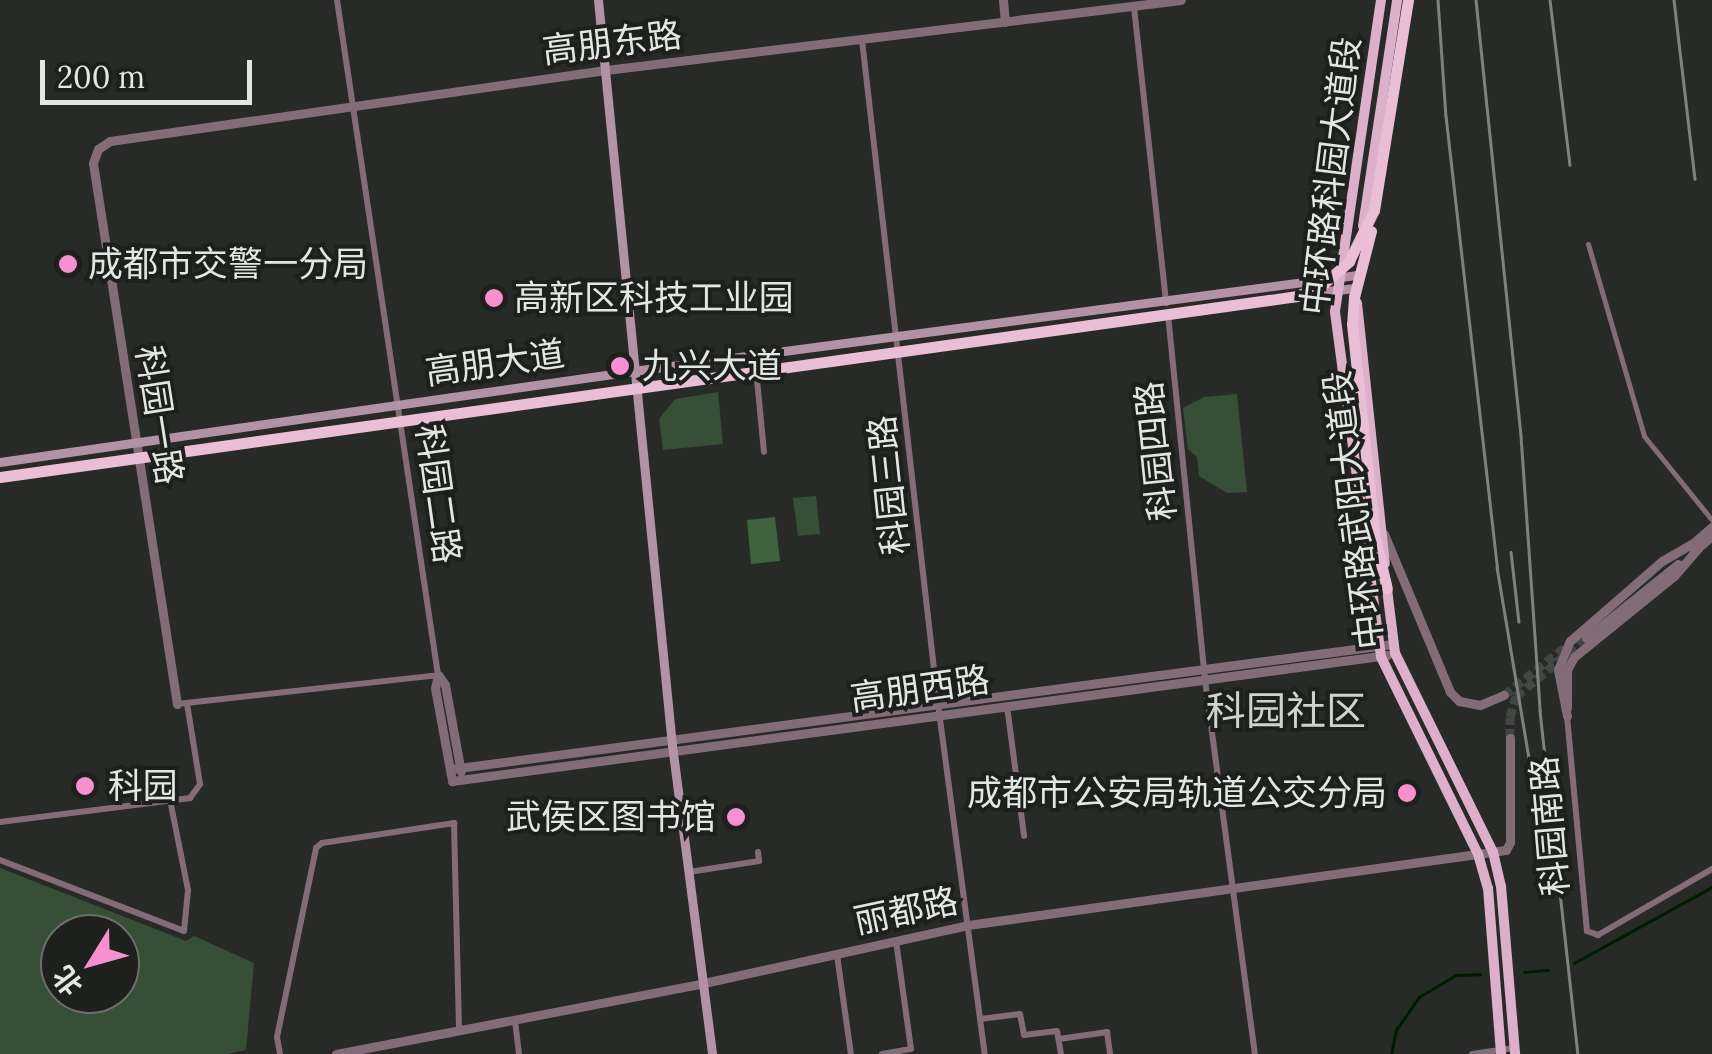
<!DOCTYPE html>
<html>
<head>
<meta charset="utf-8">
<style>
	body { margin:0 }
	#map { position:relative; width:1712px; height:1054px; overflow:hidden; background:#272a27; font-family:Lora,"Noto Sans SC",serif }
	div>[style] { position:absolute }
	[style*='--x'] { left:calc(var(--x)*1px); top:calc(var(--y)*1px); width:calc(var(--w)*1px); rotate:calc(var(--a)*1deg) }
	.green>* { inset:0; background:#374f36 }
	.forest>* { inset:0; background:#40633f }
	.stream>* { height:2.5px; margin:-1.25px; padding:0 1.25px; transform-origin:1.25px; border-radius:1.25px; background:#001c00 }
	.tertiary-tunnel>* { height:9px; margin-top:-4.5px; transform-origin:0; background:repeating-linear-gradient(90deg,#434643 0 9px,transparent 0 13.5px) }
	.pedestrian>* { height:5px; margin:-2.5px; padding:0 2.5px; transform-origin:2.5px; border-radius:2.5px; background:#826c78 }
	.minor>* { height:6px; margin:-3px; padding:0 3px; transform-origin:3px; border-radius:3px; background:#826c78 }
	.tertiary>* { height:9px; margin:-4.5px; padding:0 4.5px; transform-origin:4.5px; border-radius:4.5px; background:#826c78 }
	.secondary>* { height:9px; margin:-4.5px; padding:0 4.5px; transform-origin:4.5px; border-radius:4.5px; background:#b492a5 }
	.primary>* { height:10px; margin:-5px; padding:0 5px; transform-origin:5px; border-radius:5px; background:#dcb0c8 }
	.trunk>* { height:11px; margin:-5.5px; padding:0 5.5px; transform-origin:5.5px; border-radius:5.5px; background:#eabfd6 }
	.rail>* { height:2.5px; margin:-1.25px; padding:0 1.25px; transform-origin:1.25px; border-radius:1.25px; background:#80827f }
	.trunk-bridge>* { height:11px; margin:-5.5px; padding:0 5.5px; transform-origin:5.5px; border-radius:5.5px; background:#eabfd6 }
	.dots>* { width:28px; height:28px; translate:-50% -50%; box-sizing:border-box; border:5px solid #1e201d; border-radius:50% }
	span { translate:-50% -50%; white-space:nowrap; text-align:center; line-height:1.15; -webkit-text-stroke:8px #1e201d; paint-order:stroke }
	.street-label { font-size:35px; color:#e4e6e3 }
	.poi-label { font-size:35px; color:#e4e6e3 }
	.left { translate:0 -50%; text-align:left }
	.right { translate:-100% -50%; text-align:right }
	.quarter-label { font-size:40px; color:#cfd3ce }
	.north { position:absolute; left:40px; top:914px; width:100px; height:100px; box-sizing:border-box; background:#1e201d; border:2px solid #6d6f6c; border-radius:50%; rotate:233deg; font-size:28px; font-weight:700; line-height:40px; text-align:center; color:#e4e6e3 }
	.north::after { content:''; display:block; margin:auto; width:35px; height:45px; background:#f790ce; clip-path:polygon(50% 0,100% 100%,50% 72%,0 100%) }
	.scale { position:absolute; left:40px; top:60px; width:212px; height:45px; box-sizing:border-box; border:5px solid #e4e6e3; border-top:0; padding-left:12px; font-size:30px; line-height:35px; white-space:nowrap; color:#e4e6e3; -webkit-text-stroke:8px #1e201d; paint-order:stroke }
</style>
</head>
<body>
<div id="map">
	<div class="green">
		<i style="clip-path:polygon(718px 392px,723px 444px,663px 450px,659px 419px,675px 399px)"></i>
		<i style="clip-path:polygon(1237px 394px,1247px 492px,1227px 493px,1199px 476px,1197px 457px,1188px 449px,1183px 408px,1204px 397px)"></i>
		<i style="clip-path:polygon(816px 496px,820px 534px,798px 536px,793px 498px)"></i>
		<i style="clip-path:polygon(evenodd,0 868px,186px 941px,194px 936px,254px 963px,246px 1050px,227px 1054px,0 1054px,0 868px,60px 934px,120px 934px,120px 994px,60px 994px,60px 934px)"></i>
	</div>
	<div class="forest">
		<i style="clip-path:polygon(775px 517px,780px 561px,751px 564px,747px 520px)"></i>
	</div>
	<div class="stream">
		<i style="--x:1574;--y:963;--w:158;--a:-28.8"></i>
		<i style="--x:1524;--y:972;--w:24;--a:-5"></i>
		<i style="--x:1391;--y:1054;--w:25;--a:-78"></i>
		<i style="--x:1396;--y:1030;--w:40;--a:-55.1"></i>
		<i style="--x:1419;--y:997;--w:43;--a:-30.7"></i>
		<i style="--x:1456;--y:975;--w:24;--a:-2"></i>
	</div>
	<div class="tertiary-tunnel">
		<i style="--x:1504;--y:695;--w:83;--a:-38.1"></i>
		<i style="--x:1510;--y:738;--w:21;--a:-90"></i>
		<i style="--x:1510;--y:717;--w:22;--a:-74"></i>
		<i style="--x:1516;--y:696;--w:91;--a:-39.6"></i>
	</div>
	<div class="pedestrian">
		<i style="--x:1588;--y:244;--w:200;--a:73.7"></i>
		<i style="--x:1644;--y:436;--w:108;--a:51"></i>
	</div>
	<div class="minor">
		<i style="--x:1134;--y:7;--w:298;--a:83.8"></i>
		<i style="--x:862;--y:40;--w:668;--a:83.47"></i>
		<i style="--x:938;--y:704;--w:353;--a:82.4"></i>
		<i style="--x:1168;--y:315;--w:367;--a:84.2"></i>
		<i style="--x:1205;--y:680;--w:377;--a:82.4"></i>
		<i style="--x:756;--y:369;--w:83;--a:84.5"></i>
		<i style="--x:177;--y:704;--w:263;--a:-6.3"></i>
		<i style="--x:438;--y:675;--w:683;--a:-98.51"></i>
		<i style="--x:1007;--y:706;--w:131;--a:82.5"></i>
		<i style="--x:1567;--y:716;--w:216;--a:84.7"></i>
		<i style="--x:1587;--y:931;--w:12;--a:20"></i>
		<i style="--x:1598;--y:935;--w:132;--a:-30.1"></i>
		<i style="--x:0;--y:822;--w:192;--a:-7.2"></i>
		<i style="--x:190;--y:798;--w:17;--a:-54"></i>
		<i style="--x:200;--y:784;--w:81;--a:-99.2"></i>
		<i style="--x:0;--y:860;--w:197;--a:21.1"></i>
		<i style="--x:184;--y:931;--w:41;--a:-84.4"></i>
		<i style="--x:188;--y:890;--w:92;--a:-101.3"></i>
		<i style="--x:689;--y:872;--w:71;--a:-8.9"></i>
		<i style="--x:759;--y:861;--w:9;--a:-96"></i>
		<i style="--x:837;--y:955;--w:100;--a:82"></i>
		<i style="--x:980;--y:1019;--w:40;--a:-7.1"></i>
		<i style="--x:1020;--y:1014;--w:21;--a:79"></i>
		<i style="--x:1024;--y:1035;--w:33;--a:-7"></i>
		<i style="--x:1057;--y:1031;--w:23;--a:80"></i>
		<i style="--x:515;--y:1021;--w:33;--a:83"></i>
		<i style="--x:1059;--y:1039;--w:49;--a:-8.3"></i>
		<i style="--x:1107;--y:1032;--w:22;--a:82"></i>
		<i style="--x:280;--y:1054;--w:17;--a:-100"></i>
		<i style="--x:277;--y:1037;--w:193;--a:-78.3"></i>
		<i style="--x:316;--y:848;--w:8;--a:-40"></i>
		<i style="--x:322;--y:843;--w:134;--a:-8.6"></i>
		<i style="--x:454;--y:823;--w:207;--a:88.6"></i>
		<i style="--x:882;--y:1054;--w:29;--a:-10"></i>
		<i style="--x:911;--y:1049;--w:109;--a:-97.9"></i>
		<i style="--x:1472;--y:1054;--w:42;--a:-8.1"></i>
	</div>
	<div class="tertiary">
		<i style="--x:1003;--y:0;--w:22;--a:85"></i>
		<i style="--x:1384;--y:534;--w:171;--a:67.3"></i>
		<i style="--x:1450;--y:692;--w:13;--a:45"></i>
		<i style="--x:1459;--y:701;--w:21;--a:11"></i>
		<i style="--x:1480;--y:705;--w:26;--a:-23"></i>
		<i style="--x:1691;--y:545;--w:28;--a:-41"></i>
		<i style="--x:1694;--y:551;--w:23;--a:-40"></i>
		<i style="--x:1586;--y:638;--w:118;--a:-38.8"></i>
		<i style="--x:438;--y:675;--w:13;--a:103"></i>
		<i style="--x:435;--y:688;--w:95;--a:79.6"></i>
		<i style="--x:452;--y:781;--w:944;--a:-7.67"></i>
		<i style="--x:439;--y:676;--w:11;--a:56"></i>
		<i style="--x:445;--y:685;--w:88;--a:79.6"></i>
		<i style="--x:177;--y:704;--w:547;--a:-98.83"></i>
		<i style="--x:93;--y:163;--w:15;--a:-70"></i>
		<i style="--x:98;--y:149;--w:14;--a:-34"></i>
		<i style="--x:110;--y:141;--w:501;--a:-8.15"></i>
		<i style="--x:606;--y:70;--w:579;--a:-6.94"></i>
		<i style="--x:1567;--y:708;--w:38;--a:-90"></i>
		<i style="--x:1567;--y:670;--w:15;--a:-62"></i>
		<i style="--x:1574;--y:657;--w:129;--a:-39"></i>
		<i style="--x:1674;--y:576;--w:37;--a:-49"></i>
		<i style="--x:1567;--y:716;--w:47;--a:-101.1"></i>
		<i style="--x:1558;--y:670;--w:31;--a:-68"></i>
		<i style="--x:1570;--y:641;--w:122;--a:-41"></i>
		<i style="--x:1662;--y:561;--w:36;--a:-30"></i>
		<i style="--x:451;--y:769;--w:950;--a:-7.56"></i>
		<i style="--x:336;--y:1054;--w:375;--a:-10.9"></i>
		<i style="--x:704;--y:983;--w:270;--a:-12.4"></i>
		<i style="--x:968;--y:925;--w:543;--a:-7.94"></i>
		<i style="--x:1506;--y:850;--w:9;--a:-63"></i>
		<i style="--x:1510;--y:842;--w:104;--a:-90"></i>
	</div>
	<div class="secondary">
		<i style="--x:598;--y:0;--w:749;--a:84.33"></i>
		<i style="--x:672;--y:745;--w:312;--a:82.6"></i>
		<i style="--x:1310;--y:293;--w:45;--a:-6.3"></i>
		<i style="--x:0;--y:462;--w:640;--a:-8.18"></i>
		<i style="--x:633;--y:371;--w:729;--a:-7.56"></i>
	</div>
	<div class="primary">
		<i style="--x:1381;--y:0;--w:315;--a:98.4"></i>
		<i style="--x:1335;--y:312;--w:348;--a:82.4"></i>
		<i style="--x:1381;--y:657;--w:220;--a:63.8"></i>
		<i style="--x:1478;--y:854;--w:35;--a:74"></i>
		<i style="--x:1488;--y:888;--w:167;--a:85.5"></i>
		<i style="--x:1363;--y:226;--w:229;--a:-81.4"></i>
		<i style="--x:1357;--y:303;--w:262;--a:83.9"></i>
		<i style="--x:1386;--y:581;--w:73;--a:82.9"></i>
		<i style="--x:1395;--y:653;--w:222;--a:63.8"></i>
		<i style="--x:1493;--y:852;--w:35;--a:77"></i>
		<i style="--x:1501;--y:886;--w:169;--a:85.2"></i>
	</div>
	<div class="trunk">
		<i style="--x:1375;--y:538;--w:52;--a:76.8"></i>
	</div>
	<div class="rail">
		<i style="--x:1438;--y:0;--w:116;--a:86.1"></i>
		<i style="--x:1446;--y:116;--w:454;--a:83.5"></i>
		<i style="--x:1497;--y:567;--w:254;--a:80.5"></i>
		<i style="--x:1476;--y:0;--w:438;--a:84.1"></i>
		<i style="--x:1521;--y:436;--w:276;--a:86"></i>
		<i style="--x:1540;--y:711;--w:345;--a:83.7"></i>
		<i style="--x:1550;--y:0;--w:166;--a:83.1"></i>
		<i style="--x:1674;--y:0;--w:180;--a:83.3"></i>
		<i style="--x:1511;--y:552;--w:70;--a:83.5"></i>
	</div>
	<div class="trunk-bridge">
		<i style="--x:1371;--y:231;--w:68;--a:104.4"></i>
		<i style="--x:1354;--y:297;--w:27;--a:94"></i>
		<i style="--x:1352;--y:324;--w:215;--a:83.9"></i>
		<i style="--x:0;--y:477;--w:1310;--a:-7.94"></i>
		<i style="--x:1297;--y:296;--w:29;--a:-25"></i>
		<i style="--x:1323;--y:284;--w:35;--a:-41"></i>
		<i style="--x:1349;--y:261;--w:57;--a:-63.9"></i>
		<i style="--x:1374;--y:210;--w:213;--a:-80.8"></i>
	</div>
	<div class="dots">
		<i style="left:68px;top:264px;background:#f790ce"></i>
		<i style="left:494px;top:298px;background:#f790ce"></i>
		<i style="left:620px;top:366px;background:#f790ce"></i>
		<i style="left:85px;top:786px;background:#f790ce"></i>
		<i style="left:1407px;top:793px;background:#f790ce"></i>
		<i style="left:736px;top:817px;background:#f790ce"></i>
	</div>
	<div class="street-label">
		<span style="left:612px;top:43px;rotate:-7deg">高朋东路</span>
		<span style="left:1331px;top:176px;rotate:-83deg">中环路科园大道段</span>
		<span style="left:495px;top:363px;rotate:-8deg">高朋大道</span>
		<span style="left:159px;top:415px;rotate:81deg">科园一路</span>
		<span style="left:1156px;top:451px;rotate:-96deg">科园四路</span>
		<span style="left:889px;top:485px;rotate:-96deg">科园三路</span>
		<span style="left:438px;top:494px;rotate:82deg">科园二路</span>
		<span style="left:1354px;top:510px;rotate:-97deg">中环路武阳大道段</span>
		<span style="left:920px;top:689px;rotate:-8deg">高朋西路</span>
		<span style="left:1550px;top:826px;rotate:-95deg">科园南路</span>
		<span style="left:906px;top:911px;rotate:-12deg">丽都路</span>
	</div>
	<div class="poi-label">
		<span class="left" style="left:88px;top:264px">成都市交警一分局</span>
		<span class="left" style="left:514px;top:298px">高新区科技工业园</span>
		<span class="left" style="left:642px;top:366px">九兴大道</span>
		<span class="left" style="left:108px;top:786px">科园</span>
		<span class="right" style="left:1387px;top:793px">成都市公安局轨道公交分局</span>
		<span class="right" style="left:716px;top:817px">武侯区图书馆</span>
	</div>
	<div class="quarter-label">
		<span style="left:1286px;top:711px">科园社区</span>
	</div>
	<div class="north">北</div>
	<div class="scale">200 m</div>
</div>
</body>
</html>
